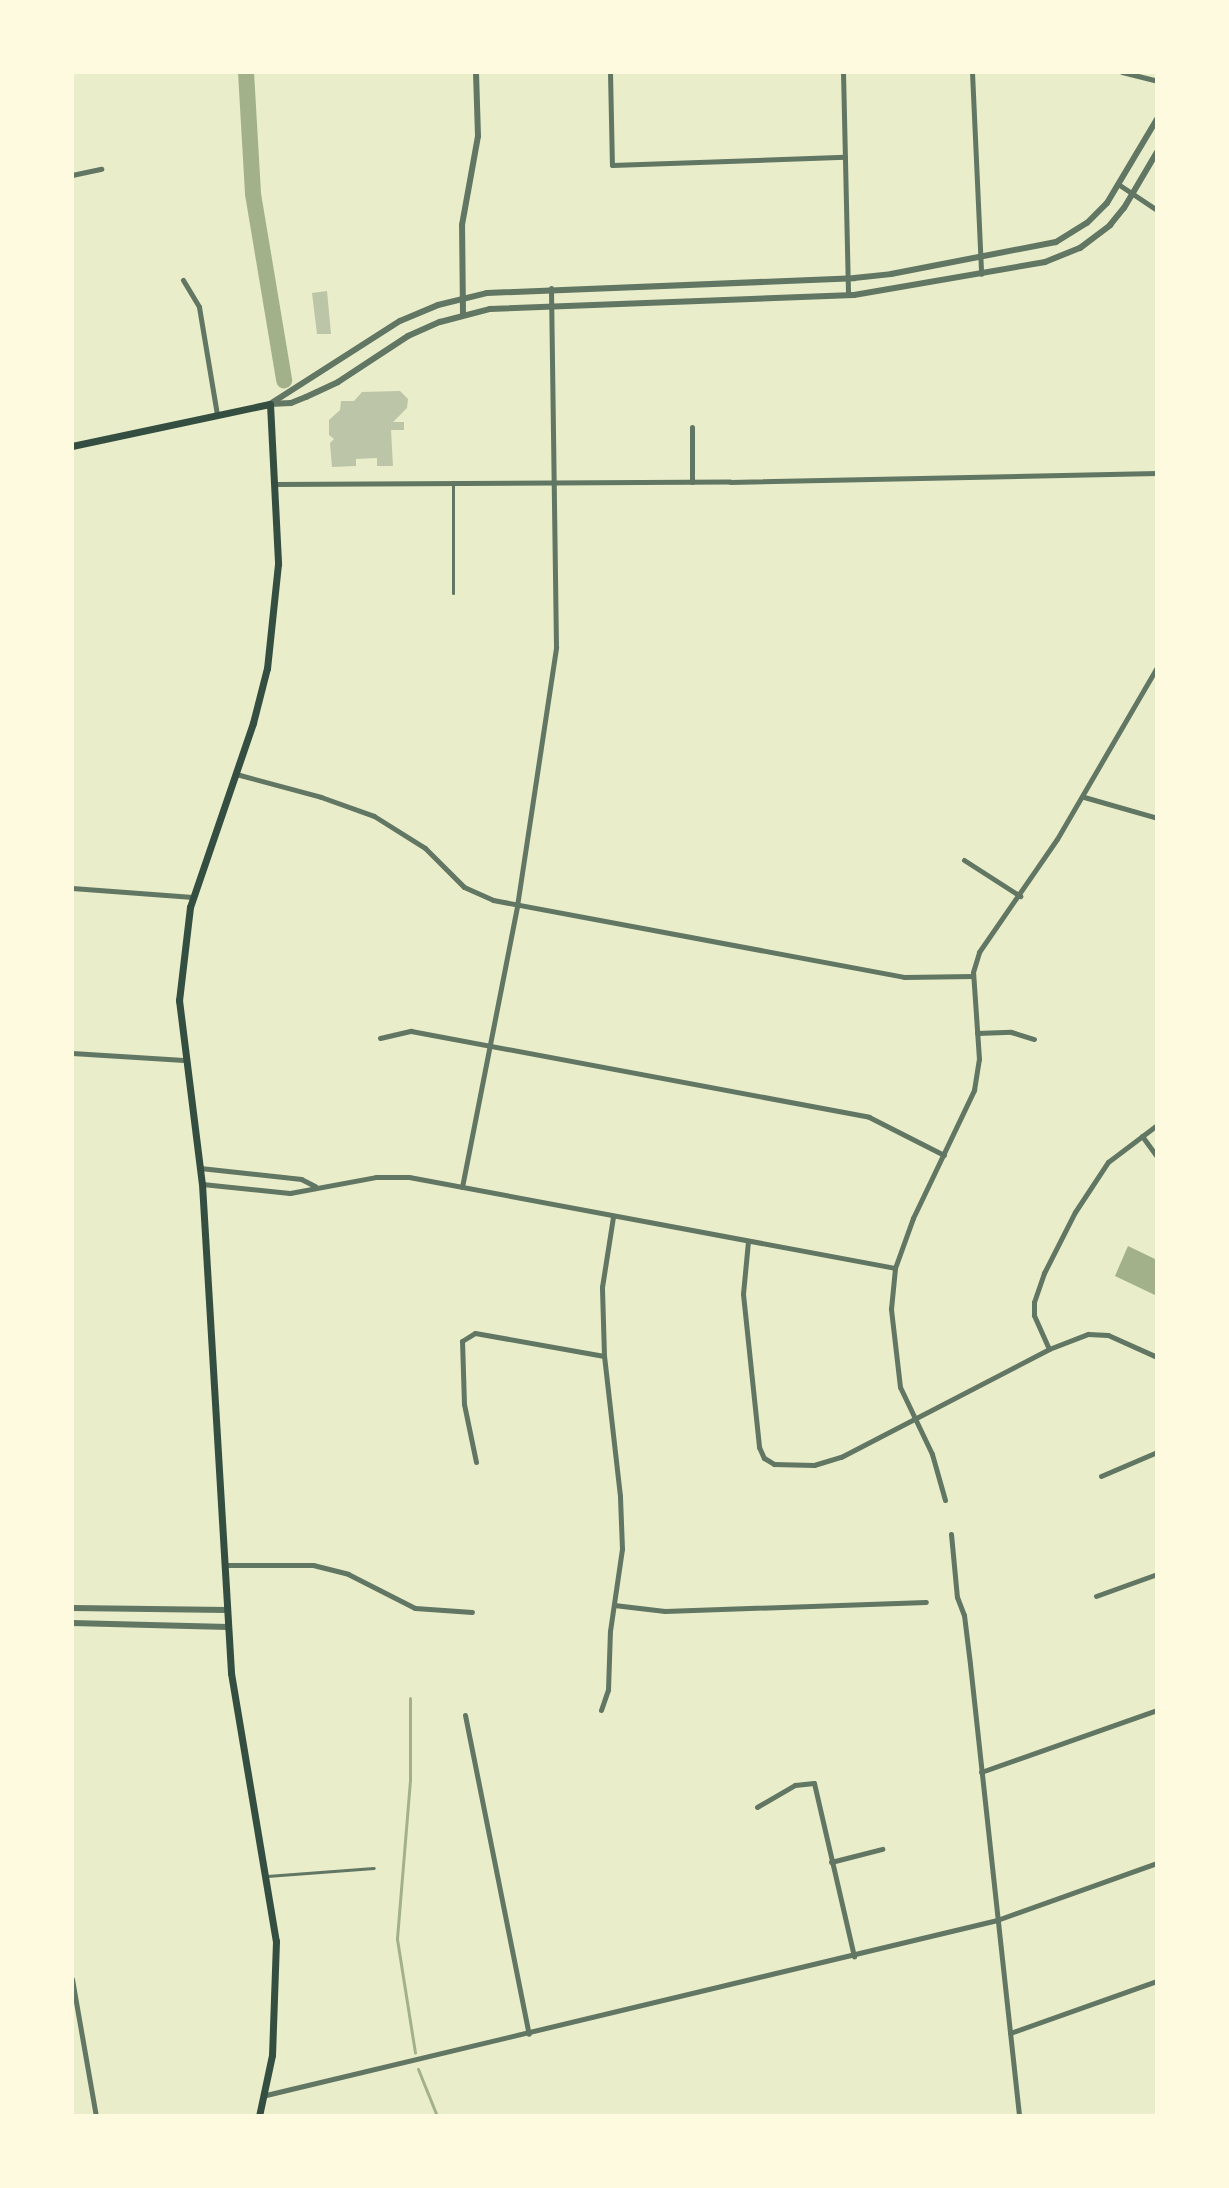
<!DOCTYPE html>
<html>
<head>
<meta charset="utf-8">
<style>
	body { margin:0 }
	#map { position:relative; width:1229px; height:2188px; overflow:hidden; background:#e9edc9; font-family:"Source Sans 3",sans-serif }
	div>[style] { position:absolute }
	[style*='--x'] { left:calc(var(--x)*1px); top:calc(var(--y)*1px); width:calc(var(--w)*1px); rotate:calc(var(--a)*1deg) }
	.water>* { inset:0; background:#a3b18a }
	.stream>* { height:3px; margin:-1.5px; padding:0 1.5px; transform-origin:1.5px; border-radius:1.5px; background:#a3b18a }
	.river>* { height:16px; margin:-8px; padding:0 8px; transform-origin:8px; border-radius:8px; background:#a3b18a }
	.building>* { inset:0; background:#bcc5a7 }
	.service>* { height:3px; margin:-1.5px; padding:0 1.5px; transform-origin:1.5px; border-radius:1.5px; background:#617663 }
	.minor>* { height:5px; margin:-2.5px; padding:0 2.5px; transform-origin:2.5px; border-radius:2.5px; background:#617663 }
	.tertiary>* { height:6px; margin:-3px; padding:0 3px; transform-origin:3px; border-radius:3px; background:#617663 }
	.secondary>* { height:7px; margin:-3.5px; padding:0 3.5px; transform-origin:3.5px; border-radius:3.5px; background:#344e41 }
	span { translate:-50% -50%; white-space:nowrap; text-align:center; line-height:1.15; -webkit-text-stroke:7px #fefae0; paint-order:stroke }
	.frame { position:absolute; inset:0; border:74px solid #fefae0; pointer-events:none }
</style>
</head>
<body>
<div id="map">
	<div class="water">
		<i style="clip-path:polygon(1128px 1246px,1157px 1260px,1157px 1296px,1115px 1276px)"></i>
	</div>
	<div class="stream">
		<i style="--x:410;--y:1698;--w:82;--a:90"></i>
		<i style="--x:410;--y:1780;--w:160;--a:94.7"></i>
		<i style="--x:397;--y:1939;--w:115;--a:81"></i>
		<i style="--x:418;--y:2069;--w:51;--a:68"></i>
	</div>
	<div class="river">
		<i style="--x:246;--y:72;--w:122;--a:86.7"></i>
		<i style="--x:253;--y:194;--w:189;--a:80.5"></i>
	</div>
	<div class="building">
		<i style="clip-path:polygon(327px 291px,331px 334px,317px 334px,312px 293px)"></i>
		<i style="clip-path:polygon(400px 391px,408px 399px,407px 408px,393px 422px,404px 422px,404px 430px,391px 430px,393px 466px,377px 466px,377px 458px,356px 459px,356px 466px,332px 467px,330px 443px,334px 439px,329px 435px,329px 420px,340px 410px,341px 401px,354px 401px,362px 392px)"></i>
	</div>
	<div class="service">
		<i style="--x:453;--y:482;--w:111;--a:90"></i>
		<i style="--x:267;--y:1876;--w:107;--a:-4.3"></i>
	</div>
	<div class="minor">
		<i style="--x:610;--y:72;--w:93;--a:88.8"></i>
		<i style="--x:612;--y:165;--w:233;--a:-2"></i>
		<i style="--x:843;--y:72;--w:223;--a:88.7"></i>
		<i style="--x:972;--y:72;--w:202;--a:87.4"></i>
		<i style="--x:1122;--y:72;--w:36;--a:14"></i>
		<i style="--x:72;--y:175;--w:30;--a:-12"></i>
		<i style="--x:1118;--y:184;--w:47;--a:33.7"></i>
		<i style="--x:183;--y:280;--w:31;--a:59"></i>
		<i style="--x:199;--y:307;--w:109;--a:80.5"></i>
		<i style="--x:692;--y:427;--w:55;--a:90"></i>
		<i style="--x:275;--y:484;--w:455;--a:-0.3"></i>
		<i style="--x:730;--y:482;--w:427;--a:-1.2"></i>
		<i style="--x:236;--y:774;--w:88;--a:15.1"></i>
		<i style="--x:321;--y:797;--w:56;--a:19.7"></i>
		<i style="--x:374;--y:816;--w:60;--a:32.1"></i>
		<i style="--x:425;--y:848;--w:55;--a:45"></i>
		<i style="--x:464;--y:887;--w:32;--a:24"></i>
		<i style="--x:493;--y:900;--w:418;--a:10.6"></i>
		<i style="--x:904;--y:977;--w:69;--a:-0.8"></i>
		<i style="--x:1084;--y:797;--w:76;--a:16"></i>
		<i style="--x:964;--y:860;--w:67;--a:32.7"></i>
		<i style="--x:72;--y:888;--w:121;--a:4.3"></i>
		<i style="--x:977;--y:1033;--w:34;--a:-2"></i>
		<i style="--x:1011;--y:1032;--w:24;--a:17"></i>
		<i style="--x:380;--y:1038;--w:32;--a:-13"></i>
		<i style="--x:411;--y:1031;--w:466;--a:10.6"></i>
		<i style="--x:869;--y:1117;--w:84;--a:26.9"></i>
		<i style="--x:72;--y:1053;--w:112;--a:3.6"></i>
		<i style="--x:1142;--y:1136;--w:26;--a:54"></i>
		<i style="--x:200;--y:1168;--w:102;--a:6.2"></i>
		<i style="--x:301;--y:1179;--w:16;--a:27"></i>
		<i style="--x:202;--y:1184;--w:88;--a:5.8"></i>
		<i style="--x:290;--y:1193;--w:87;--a:-10.5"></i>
		<i style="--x:376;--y:1177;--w:33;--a:0"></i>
		<i style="--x:409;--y:1177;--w:494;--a:10.6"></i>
		<i style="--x:462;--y:1187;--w:286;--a:-78.9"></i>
		<i style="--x:517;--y:906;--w:262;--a:-81.4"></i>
		<i style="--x:556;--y:647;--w:359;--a:-90.8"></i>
		<i style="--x:748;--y:1241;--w:53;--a:95.4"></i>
		<i style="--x:743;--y:1294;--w:154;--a:84"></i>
		<i style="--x:759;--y:1447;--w:12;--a:66"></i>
		<i style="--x:764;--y:1458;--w:12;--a:31"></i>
		<i style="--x:774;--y:1464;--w:40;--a:1.4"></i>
		<i style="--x:814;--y:1465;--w:28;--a:-17"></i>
		<i style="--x:841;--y:1457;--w:234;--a:-27.4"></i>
		<i style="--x:1049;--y:1349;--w:42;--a:-21"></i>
		<i style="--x:1088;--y:1334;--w:20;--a:3"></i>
		<i style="--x:1108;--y:1335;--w:54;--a:24.2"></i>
		<i style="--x:1049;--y:1349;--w:37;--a:-114"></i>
		<i style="--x:1034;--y:1315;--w:13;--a:-90"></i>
		<i style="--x:1034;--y:1302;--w:31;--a:-71"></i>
		<i style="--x:1044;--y:1273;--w:68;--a:-63.1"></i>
		<i style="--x:1075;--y:1212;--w:60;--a:-56.6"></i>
		<i style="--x:1108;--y:1162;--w:61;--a:-37.1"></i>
		<i style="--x:476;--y:1462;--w:59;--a:-101.7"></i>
		<i style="--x:464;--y:1404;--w:63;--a:-91.8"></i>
		<i style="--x:462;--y:1341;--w:15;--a:-32"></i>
		<i style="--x:475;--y:1333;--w:131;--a:10.1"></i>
		<i style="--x:1101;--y:1476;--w:61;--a:-23.2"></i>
		<i style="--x:945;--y:1500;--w:48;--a:-105.8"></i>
		<i style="--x:932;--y:1454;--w:74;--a:-115.5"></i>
		<i style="--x:900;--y:1387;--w:79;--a:-96.6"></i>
		<i style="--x:891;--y:1309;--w:41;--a:-84.4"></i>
		<i style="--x:895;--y:1268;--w:53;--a:-70.2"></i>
		<i style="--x:913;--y:1218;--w:142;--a:-64.5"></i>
		<i style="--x:974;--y:1090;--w:31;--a:-81"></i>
		<i style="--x:979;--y:1059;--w:87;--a:-93.9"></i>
		<i style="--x:973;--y:972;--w:21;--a:-73"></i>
		<i style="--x:979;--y:952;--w:137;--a:-55.4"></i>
		<i style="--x:1057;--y:839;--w:199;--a:-59.8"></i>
		<i style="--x:951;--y:1534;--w:63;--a:84.6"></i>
		<i style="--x:957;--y:1597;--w:19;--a:69"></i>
		<i style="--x:964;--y:1615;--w:49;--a:83"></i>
		<i style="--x:970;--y:1664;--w:455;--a:83.8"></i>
		<i style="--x:226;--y:1565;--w:87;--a:0"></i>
		<i style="--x:313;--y:1565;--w:36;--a:14"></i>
		<i style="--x:348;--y:1574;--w:75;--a:26.9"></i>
		<i style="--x:415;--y:1608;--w:57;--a:4"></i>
		<i style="--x:1096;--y:1596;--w:65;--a:-19.8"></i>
		<i style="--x:614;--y:1605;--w:51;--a:6.7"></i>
		<i style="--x:665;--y:1611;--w:261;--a:-2"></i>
		<i style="--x:601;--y:1710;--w:21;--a:-71"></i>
		<i style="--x:608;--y:1690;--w:59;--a:-88.1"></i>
		<i style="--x:610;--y:1631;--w:83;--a:-81.7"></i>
		<i style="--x:622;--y:1549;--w:53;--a:-92.2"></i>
		<i style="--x:620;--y:1496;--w:141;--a:-96.5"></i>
		<i style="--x:604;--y:1356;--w:69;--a:-91.7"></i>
		<i style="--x:602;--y:1287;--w:71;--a:-81.1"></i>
		<i style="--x:465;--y:1715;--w:325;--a:78.7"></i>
		<i style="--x:981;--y:1772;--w:187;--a:-19.4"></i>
		<i style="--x:757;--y:1807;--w:44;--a:-30.1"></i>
		<i style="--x:795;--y:1785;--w:19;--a:-6"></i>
		<i style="--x:814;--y:1783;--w:178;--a:77"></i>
		<i style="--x:831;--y:1862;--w:53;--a:-14.3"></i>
		<i style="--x:72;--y:1979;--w:139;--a:80.1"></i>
		<i style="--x:1010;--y:2033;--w:156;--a:-19.5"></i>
		<i style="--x:266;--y:2095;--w:752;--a:-13.46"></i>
		<i style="--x:997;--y:1920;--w:170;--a:-19.6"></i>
	</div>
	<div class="tertiary">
		<i style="--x:463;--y:315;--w:90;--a:-90.6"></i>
		<i style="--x:462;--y:225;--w:90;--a:-79.8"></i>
		<i style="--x:478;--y:136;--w:64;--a:-91.8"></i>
		<i style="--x:270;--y:404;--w:154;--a:-32.6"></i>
		<i style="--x:400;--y:321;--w:41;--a:-22.8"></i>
		<i style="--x:438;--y:305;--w:50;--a:-13.8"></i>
		<i style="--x:487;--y:293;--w:367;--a:-2.3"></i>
		<i style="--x:854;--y:278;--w:37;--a:-6"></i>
		<i style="--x:891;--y:274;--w:168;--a:-11"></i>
		<i style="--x:1056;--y:242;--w:36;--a:-32"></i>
		<i style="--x:1087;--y:223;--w:28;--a:-45"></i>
		<i style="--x:1107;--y:203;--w:98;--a:-59.2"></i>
		<i style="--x:270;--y:404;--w:21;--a:-3"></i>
		<i style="--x:291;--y:403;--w:16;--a:-22"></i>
		<i style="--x:306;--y:397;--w:35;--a:-25"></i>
		<i style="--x:338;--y:382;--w:84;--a:-33.3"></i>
		<i style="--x:408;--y:336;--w:35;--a:-24"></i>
		<i style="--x:440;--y:322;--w:52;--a:-14.6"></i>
		<i style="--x:490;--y:309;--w:364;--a:-2.2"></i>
		<i style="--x:854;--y:295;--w:194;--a:-9.8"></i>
		<i style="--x:1045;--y:262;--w:38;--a:-22"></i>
		<i style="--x:1080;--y:248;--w:38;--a:-37"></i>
		<i style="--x:1110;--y:225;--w:22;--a:-51"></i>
		<i style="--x:1124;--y:208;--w:65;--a:-59.5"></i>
		<i style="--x:72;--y:1608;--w:155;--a:0.7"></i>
		<i style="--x:72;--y:1623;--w:156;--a:1.5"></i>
	</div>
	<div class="secondary">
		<i style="--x:72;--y:446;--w:202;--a:-12"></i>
		<i style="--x:270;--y:404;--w:160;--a:87.1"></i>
		<i style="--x:278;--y:564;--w:105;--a:96"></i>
		<i style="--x:267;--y:668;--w:57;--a:104.3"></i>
		<i style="--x:253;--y:723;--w:194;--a:108.9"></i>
		<i style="--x:190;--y:907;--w:94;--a:96.7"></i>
		<i style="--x:179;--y:1000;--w:185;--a:82.9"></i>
		<i style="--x:202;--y:1184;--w:490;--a:86.6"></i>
		<i style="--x:231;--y:1673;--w:272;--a:80.5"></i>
		<i style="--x:276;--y:1941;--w:114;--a:92"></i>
		<i style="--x:272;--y:2055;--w:62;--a:102"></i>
	</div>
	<div class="frame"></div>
</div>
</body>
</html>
